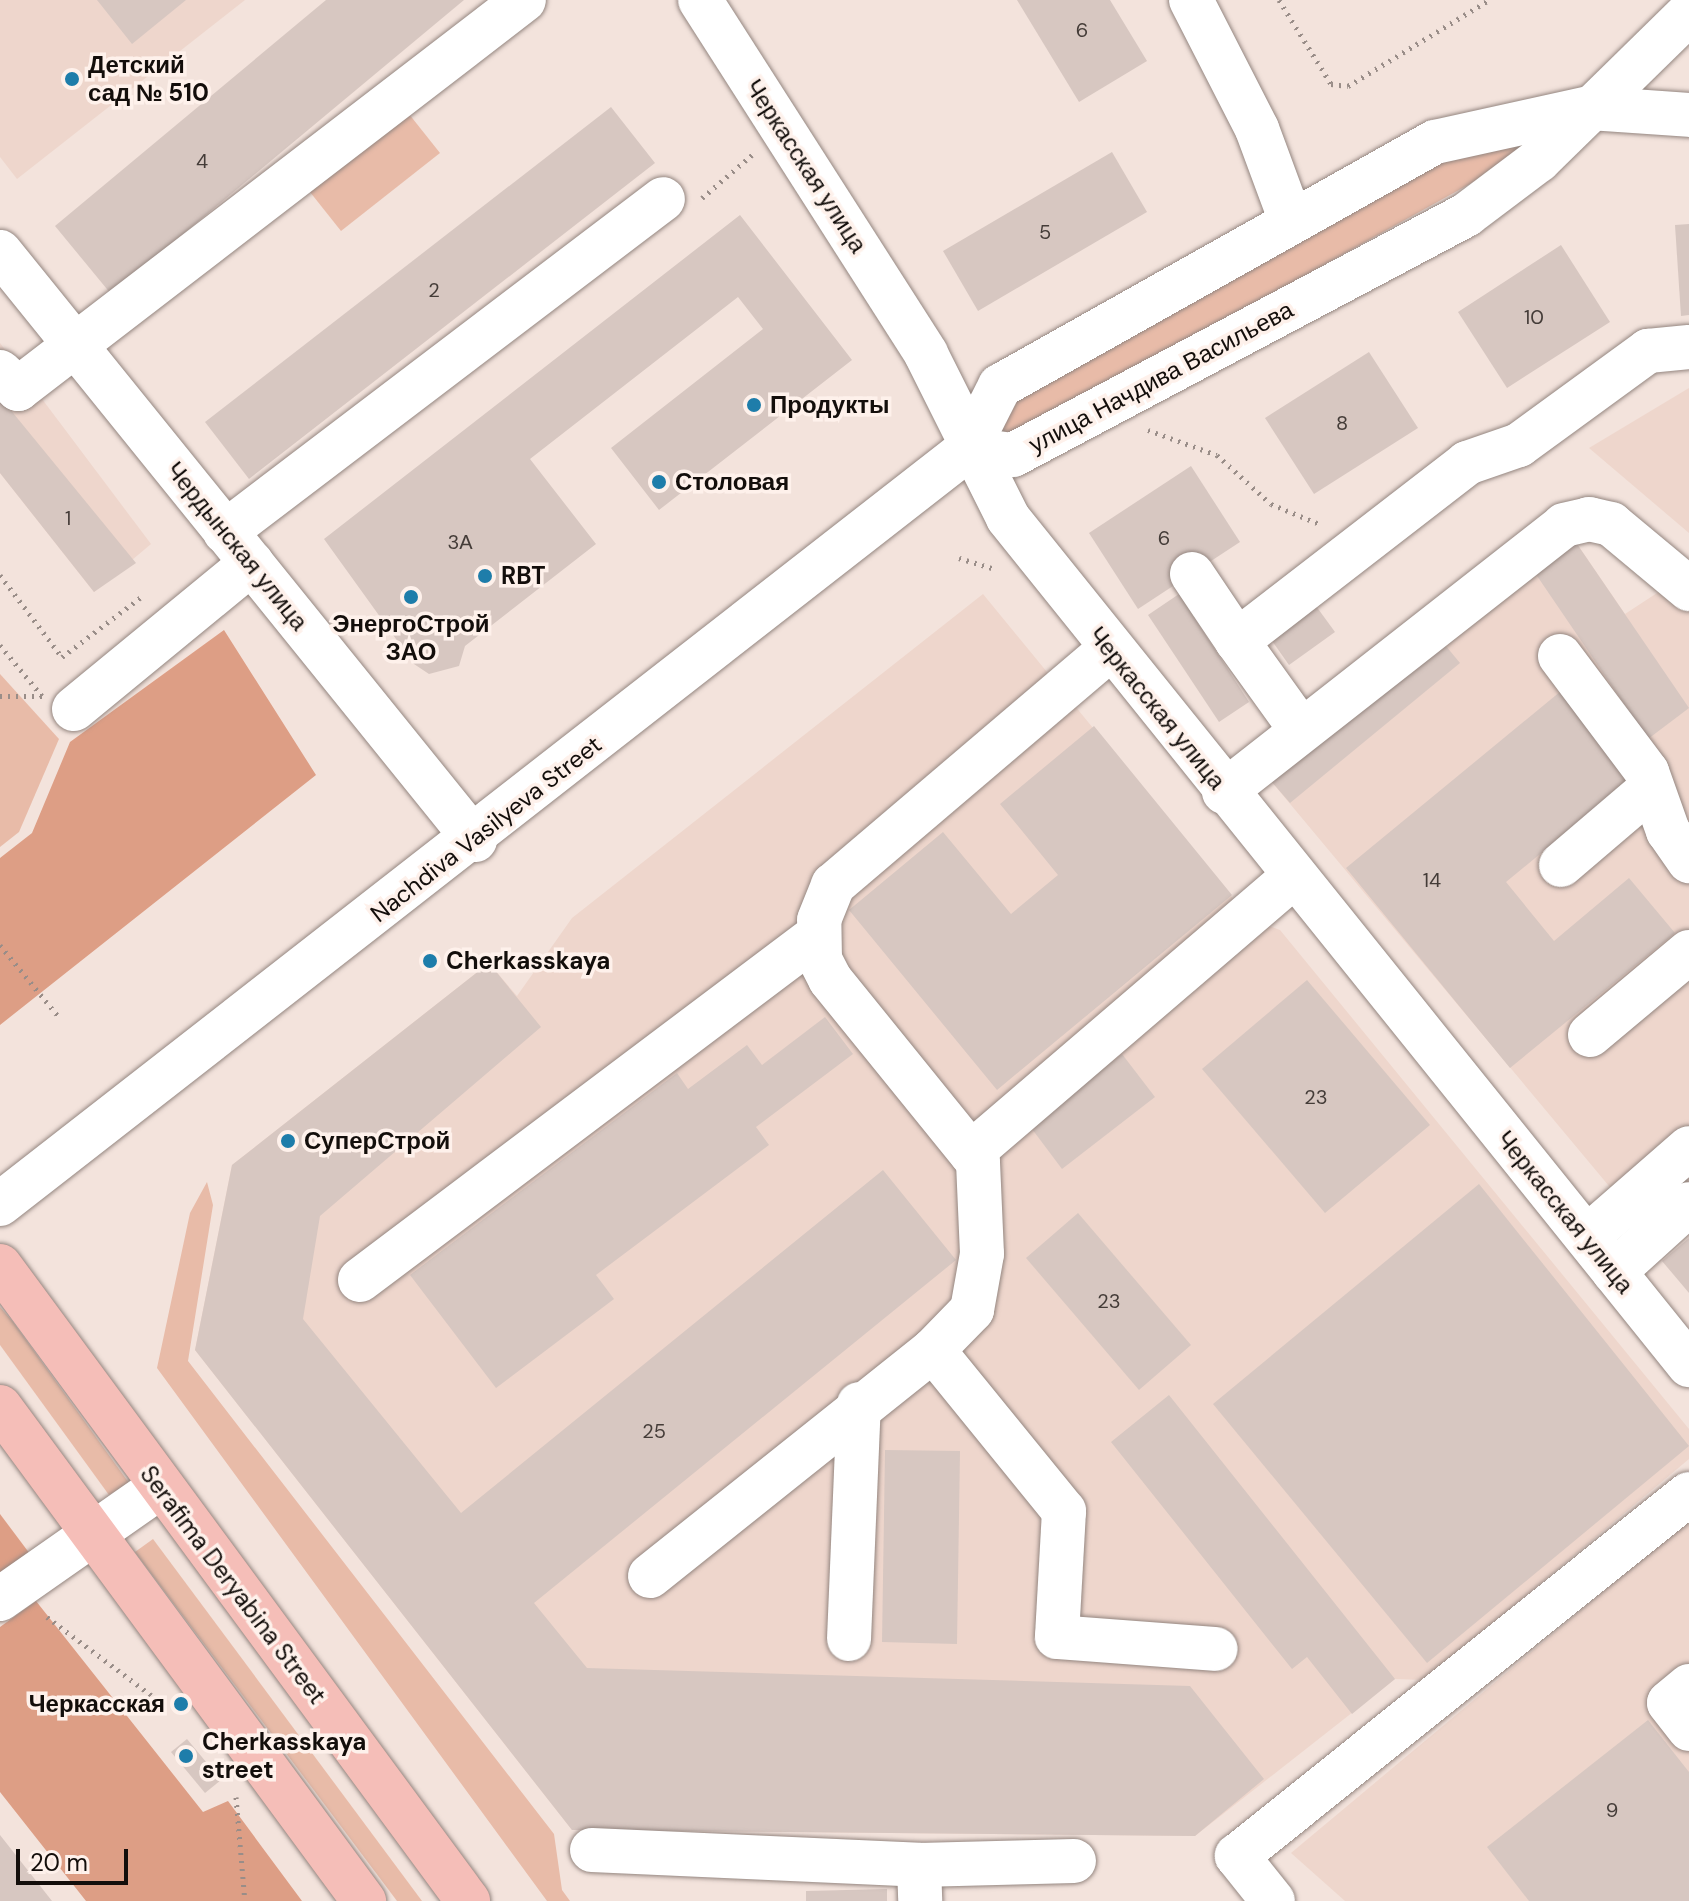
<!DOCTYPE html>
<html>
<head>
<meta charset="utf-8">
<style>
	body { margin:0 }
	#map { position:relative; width:1689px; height:1901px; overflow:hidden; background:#f3e3dc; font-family:"DM Sans",sans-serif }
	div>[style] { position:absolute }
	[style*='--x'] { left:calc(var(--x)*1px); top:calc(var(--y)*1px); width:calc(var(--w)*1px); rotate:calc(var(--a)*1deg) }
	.built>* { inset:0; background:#eed6cc }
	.green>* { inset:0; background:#e8bba8 }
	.forest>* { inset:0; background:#dd9e85 }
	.building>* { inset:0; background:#d7c7c1 }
	.path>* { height:5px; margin-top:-2.5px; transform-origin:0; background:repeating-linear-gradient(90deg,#998d88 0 2px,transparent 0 8px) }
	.roads { filter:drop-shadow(0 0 2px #948680) drop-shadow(0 0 2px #948680) }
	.minor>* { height:44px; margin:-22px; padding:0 22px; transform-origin:22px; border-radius:22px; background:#fff }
	.major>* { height:44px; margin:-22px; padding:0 22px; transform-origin:22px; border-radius:22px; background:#f5beb8 }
	.dots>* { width:22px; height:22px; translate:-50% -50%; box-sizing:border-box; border:4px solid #fef1eb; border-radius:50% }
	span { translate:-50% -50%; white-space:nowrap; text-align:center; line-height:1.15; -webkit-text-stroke:7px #fef1eb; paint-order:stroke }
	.number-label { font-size:20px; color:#443c38 }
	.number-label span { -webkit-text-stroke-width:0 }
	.poi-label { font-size:24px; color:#130e0b; font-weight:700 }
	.left { translate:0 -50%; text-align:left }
	.right { translate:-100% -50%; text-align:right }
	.street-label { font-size:24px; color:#130e0b }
	.scale { position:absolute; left:16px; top:1849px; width:112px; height:36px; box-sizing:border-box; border:4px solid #130e0b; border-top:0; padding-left:10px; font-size:24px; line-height:28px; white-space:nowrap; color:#130e0b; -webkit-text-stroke:6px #fef1eb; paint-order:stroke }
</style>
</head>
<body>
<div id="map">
	<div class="built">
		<i style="clip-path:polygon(0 0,245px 0,17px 179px,0 157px)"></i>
		<i style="clip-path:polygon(0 343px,151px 544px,94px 592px,0 473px)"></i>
		<i style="clip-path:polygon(1689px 388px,1689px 533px,1589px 448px)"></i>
		<i style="clip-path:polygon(1575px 541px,1625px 614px,1689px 572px,1689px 1217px,1634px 1216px,1271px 781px)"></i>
		<i style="clip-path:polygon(983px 594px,1249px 918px,1280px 930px,1689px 1429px,1689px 1459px,1425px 1680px,1395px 1679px,1195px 1836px,572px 1830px,195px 1350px,232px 1165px,489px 963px,517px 996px,572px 918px)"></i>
		<i style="clip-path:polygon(1689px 1520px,1689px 1901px,1345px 1901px,1291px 1853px)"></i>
	</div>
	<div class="green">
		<i style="clip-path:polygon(409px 114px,440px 153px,341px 231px,310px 192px)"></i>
		<i style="clip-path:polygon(1538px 146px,1007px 441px,993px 435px,996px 410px,1386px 183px,1478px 150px)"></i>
		<i style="clip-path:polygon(0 674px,59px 739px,19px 832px,0 847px)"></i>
		<i style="clip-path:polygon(207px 1182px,213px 1205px,188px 1361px,554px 1834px,562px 1890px,570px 1901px,547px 1901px,157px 1368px,190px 1213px)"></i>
		<i style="clip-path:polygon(0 1307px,13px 1322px,129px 1483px,109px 1495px,0 1345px)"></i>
		<i style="clip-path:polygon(153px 1539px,422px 1901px,397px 1901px,135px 1552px)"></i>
	</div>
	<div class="forest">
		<i style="clip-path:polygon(224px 630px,316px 775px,0 1025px,0 858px,32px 833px,70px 742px)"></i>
		<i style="clip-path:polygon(0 1514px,33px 1558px,0 1585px)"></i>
		<i style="clip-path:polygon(36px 1601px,203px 1812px,228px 1801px,302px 1901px,86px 1901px,0 1792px,0 1627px)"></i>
	</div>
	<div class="building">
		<i style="clip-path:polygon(97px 0,186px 0,132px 44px)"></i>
		<i style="clip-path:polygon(326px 0,464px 0,111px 294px,55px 226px)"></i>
		<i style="clip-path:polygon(1017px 0,1110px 0,1147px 61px,1079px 102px)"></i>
		<i style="clip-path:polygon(611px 107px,655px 163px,249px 479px,205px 422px)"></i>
		<i style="clip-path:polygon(1112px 152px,1147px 212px,978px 311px,943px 251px)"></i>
		<i style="clip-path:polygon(740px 215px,852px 360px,659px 510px,611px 448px,763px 329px,738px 297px,530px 459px,596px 544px,465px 646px,459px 666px,429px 674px,414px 664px,324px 539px)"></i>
		<i style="clip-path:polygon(1689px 224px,1689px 315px,1681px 316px,1675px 225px)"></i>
		<i style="clip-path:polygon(1561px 245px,1610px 322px,1507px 388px,1458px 312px)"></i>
		<i style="clip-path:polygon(1369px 352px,1418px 428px,1314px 494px,1265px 418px)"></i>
		<i style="clip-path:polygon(0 397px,136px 563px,94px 592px,0 473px)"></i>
		<i style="clip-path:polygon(1191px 466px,1240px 542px,1138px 609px,1089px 533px)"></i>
		<i style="clip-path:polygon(1575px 541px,1689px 708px,1648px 739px,1533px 570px)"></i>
		<i style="clip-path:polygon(1179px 594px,1249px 702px,1219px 722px,1148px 615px)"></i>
		<i style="clip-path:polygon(1316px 606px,1335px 632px,1289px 665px,1270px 638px)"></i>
		<i style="clip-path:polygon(1441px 640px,1460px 663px,1290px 803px,1271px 781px)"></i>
		<i style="clip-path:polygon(1561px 691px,1632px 778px,1506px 882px,1554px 941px,1629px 878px,1675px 933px,1510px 1068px,1346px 868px)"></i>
		<i style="clip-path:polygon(1094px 726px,1232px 895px,997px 1090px,849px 910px,943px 832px,1011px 914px,1058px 875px,1000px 804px)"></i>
		<i style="clip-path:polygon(489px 963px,541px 1027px,320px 1216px,303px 1319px,461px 1513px,883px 1170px,956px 1260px,534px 1603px,587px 1668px,1190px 1686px,1264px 1779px,1195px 1836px,572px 1830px,195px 1350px,232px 1165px)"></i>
		<i style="clip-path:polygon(1307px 980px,1430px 1125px,1325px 1213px,1202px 1069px)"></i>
		<i style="clip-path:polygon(825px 1017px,853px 1054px,756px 1127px,769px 1145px,596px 1275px,614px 1299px,496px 1388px,410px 1275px,677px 1073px,688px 1089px,747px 1045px,762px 1065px)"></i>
		<i style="clip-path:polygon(1122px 1054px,1155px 1097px,1062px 1169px,1029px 1125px)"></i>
		<i style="clip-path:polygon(1479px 1184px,1689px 1446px,1427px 1663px,1213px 1404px)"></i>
		<i style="clip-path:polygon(1078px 1213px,1191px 1345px,1139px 1390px,1026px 1258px)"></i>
		<i style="clip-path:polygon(1689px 1238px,1689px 1293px,1662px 1261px)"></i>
		<i style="clip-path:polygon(1169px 1395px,1395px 1679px,1352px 1714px,1307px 1657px,1292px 1669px,1111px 1442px)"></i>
		<i style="clip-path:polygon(885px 1450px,960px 1451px,957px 1644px,882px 1642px)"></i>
		<i style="clip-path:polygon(1648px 1720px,1689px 1772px,1689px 1901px,1529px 1901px,1487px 1847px)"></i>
		<i style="clip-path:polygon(187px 1739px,221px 1780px,205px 1793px,171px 1752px)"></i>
		<i style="clip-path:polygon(0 1835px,52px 1901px,0 1901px)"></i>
		<i style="clip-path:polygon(887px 1889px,887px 1901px,806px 1901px,806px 1891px)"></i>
	</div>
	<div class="path">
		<i style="--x:1279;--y:0;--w:99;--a:58.2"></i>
		<i style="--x:1331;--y:84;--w:17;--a:7"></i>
		<i style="--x:1348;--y:86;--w:165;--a:-31.4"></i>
		<i style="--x:702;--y:198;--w:66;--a:-40.7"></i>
		<i style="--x:1148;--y:430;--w:73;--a:19.9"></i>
		<i style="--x:1217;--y:455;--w:73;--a:42.2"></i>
		<i style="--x:1271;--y:504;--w:55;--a:22.4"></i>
		<i style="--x:959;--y:558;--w:39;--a:17"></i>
		<i style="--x:0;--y:575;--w:103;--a:52.9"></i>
		<i style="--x:62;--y:657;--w:99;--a:-37.2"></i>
		<i style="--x:0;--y:645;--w:66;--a:50.5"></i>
		<i style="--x:42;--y:696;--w:42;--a:180"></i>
		<i style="--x:0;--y:945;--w:93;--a:50.7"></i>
		<i style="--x:47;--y:1617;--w:150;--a:36.9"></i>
		<i style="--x:236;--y:1797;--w:104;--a:85.1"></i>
	</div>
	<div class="roads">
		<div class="minor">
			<i style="--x:700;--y:0;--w:420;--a:57.4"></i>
			<i style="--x:926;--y:354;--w:183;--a:63.4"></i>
			<i style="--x:1008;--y:518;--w:1087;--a:51.2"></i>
			<i style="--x:1191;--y:0;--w:145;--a:62.9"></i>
			<i style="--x:1257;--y:129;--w:95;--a:69.7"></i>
			<i style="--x:0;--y:252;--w:756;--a:51.07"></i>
			<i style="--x:0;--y:372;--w:25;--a:43"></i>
			<i style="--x:18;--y:389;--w:638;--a:-37.55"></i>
			<i style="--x:968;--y:449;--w:45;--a:7.6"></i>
			<i style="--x:1013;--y:455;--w:513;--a:-27.91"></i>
			<i style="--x:1466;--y:215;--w:91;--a:-37"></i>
			<i style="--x:1539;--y:160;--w:210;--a:-44.4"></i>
			<i style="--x:225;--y:532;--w:550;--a:-37.24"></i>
			<i style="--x:1192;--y:574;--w:81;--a:56.1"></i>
			<i style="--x:1560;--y:656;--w:145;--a:53.1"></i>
			<i style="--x:1647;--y:772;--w:63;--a:70.4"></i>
			<i style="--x:1668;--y:831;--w:37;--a:55"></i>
			<i style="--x:74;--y:709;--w:230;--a:-39.4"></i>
			<i style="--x:1301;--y:730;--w:110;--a:-125.7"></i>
			<i style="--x:1237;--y:641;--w:291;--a:-37.7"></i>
			<i style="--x:1467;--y:463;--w:55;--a:-19.1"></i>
			<i style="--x:1519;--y:445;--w:160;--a:-36.1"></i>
			<i style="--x:1648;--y:351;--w:41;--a:-5.6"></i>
			<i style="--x:1224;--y:792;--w:432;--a:-38.1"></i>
			<i style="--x:1564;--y:525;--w:26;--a:-13"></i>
			<i style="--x:1589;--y:519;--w:23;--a:13"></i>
			<i style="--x:1611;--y:524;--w:102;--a:39.8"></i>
			<i style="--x:1561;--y:865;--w:117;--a:-40.5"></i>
			<i style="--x:1590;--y:1035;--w:129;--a:-40"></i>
			<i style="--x:971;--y:1153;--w:424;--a:-40.6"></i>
			<i style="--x:0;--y:1204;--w:1228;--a:-37.95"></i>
			<i style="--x:968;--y:449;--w:71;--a:-63.1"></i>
			<i style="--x:1000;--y:386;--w:499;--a:-29.3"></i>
			<i style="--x:1435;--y:142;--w:159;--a:-12.4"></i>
			<i style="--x:1590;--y:108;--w:99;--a:4"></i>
			<i style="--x:1587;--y:1237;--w:135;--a:-41.1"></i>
			<i style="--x:1614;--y:1272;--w:101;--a:-42.2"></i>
			<i style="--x:360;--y:1280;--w:573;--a:-36.99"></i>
			<i style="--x:933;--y:1350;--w:208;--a:50.9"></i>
			<i style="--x:1064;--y:1511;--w:126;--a:93.2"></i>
			<i style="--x:1057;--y:1637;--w:159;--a:4.3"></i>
			<i style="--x:650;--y:1576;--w:362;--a:-38.6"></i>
			<i style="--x:933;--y:1350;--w:56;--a:-45.7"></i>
			<i style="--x:972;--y:1310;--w:57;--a:-79.9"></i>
			<i style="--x:982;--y:1254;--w:92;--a:-92.5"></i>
			<i style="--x:978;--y:1162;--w:235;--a:-129"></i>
			<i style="--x:830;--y:979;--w:22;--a:-117"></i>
			<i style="--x:820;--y:959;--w:39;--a:-91"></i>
			<i style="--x:819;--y:920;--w:38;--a:-68"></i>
			<i style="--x:833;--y:885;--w:364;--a:-40.4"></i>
			<i style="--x:0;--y:1599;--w:195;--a:-35"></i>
			<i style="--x:849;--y:1639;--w:235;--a:-87.6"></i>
			<i style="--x:1689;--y:1686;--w:26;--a:140"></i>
			<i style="--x:1669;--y:1703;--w:33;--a:52"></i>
			<i style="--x:592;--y:1850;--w:327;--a:2.6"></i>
			<i style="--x:919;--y:1865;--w:155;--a:-1.5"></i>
			<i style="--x:919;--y:1865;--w:36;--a:88"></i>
			<i style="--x:1273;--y:1901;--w:58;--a:-128.7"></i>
			<i style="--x:1237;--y:1856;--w:579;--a:-38.69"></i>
		</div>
		<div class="major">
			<i style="--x:0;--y:1266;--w:789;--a:53.61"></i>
			<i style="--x:0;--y:1407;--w:614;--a:53.62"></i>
		</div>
	</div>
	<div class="dots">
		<i style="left:72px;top:79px;background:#1e7daa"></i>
		<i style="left:754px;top:405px;background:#1e7daa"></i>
		<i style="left:659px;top:482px;background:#1e7daa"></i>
		<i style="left:485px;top:576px;background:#1e7daa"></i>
		<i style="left:411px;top:597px;background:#1e7daa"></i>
		<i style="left:430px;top:961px;background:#1e7daa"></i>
		<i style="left:288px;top:1141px;background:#1e7daa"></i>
		<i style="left:181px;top:1704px;background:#1e7daa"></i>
		<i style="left:186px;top:1756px;background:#1e7daa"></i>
	</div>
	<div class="number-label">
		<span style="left:1082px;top:30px">6</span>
		<span style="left:202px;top:161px">4</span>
		<span style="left:1045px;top:232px">5</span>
		<span style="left:434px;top:290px">2</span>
		<span style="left:1534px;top:317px">10</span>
		<span style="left:1342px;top:423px">8</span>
		<span style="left:68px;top:518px">1</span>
		<span style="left:1164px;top:538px">6</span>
		<span style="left:460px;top:542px">3А</span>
		<span style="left:1432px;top:880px">14</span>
		<span style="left:1316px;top:1097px">23</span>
		<span style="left:1109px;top:1301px">23</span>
		<span style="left:654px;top:1431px">25</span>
		<span style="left:1612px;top:1810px">9</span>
	</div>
	<div class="poi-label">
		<span class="left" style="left:88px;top:79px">Детский<br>сад № 510</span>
		<span class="left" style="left:770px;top:405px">Продукты</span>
		<span class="left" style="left:675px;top:482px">Столовая</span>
		<span class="left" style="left:501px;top:576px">RBT</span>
		<span style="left:411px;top:638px">ЭнергоСтрой<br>ЗАО</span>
		<span class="left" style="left:446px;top:961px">Cherkasskaya</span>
		<span class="left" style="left:304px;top:1141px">СуперСтрой</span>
		<span class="right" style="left:165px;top:1704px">Черкасская</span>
		<span class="left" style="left:202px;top:1756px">Cherkasskaya<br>street</span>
	</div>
	<div class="street-label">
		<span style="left:806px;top:166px;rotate:57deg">Черкасская улица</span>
		<span style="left:1161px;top:377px;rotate:-28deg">улица Начдива Васильева</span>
		<span style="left:237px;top:546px;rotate:51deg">Чердынская улица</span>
		<span style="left:1157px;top:708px;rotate:51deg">Черкасская улица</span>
		<span style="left:486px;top:829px;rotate:-38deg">Nachdiva Vasilyeva Street</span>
		<span style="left:1565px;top:1212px;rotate:51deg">Черкасская улица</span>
		<span style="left:233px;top:1585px;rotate:53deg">Serafima Deryabina Street</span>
	</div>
	<div class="scale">20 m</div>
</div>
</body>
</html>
